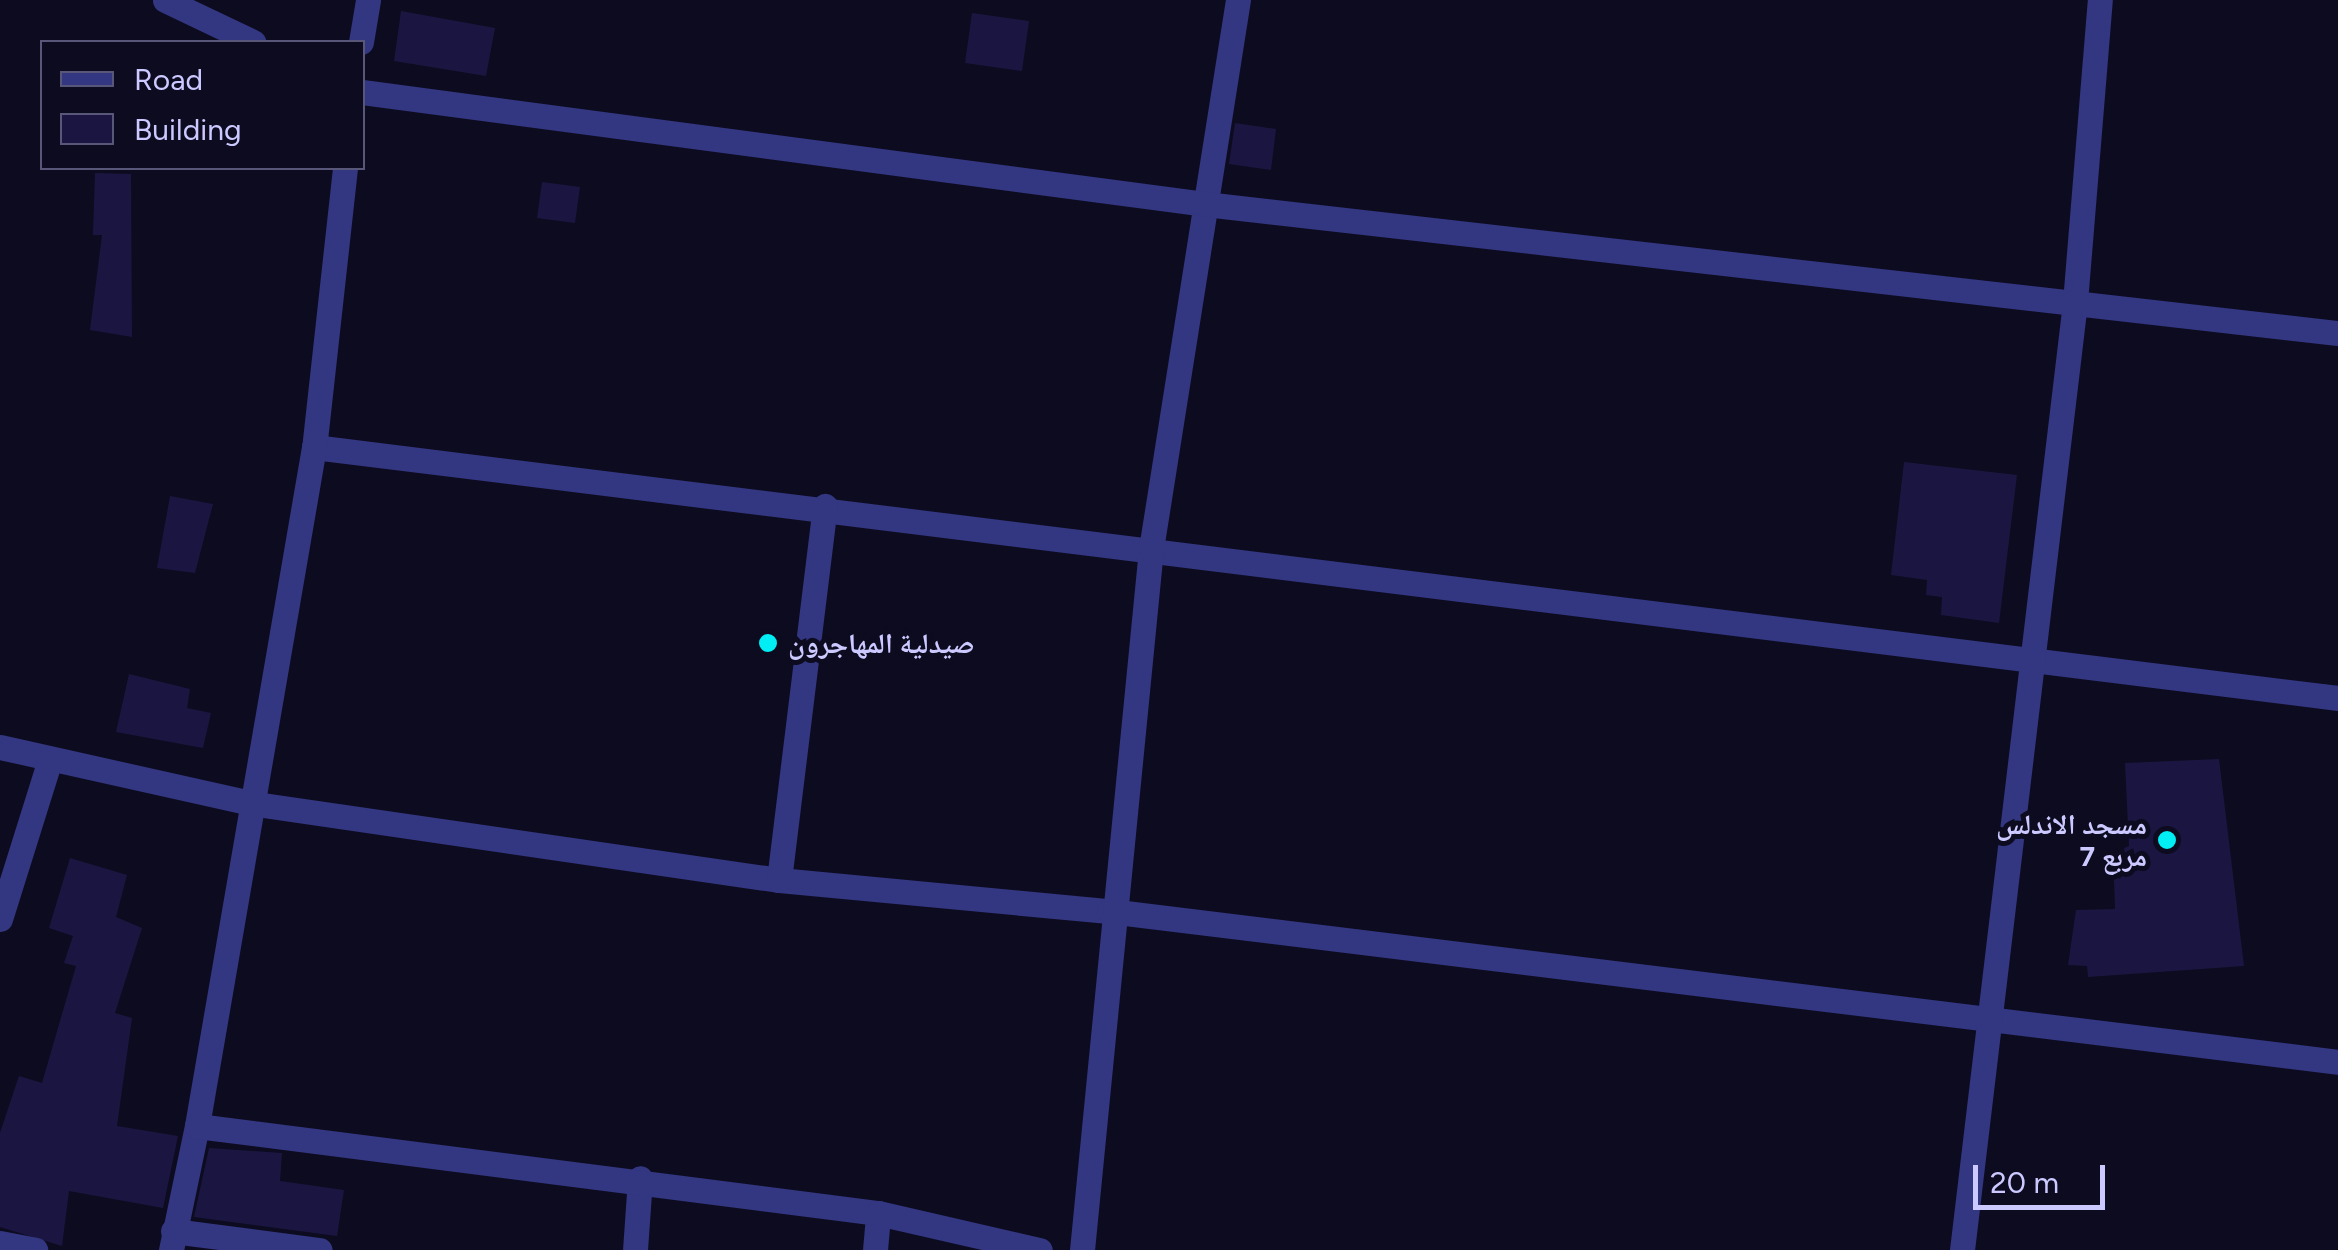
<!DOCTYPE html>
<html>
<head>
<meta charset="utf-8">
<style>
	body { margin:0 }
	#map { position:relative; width:2338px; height:1250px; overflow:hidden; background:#0d0b1f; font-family:Figtree,"Noto Naskh Arabic",sans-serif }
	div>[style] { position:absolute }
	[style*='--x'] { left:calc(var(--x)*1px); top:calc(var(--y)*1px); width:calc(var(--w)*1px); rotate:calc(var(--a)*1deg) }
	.building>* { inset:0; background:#1b1641 }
	.minor>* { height:25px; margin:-12.5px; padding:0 12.5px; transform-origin:12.5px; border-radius:12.5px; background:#333681 }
	.tertiary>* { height:25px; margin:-12.5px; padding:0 12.5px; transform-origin:12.5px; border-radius:12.5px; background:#333681 }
	.dots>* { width:28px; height:28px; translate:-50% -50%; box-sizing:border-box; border:5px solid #0d0b1f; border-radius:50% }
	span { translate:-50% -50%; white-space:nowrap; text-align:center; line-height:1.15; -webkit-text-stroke:10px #0d0b1f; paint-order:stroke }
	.poi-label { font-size:28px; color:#cbc9ff; font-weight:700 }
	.left { translate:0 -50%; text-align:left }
	.right { translate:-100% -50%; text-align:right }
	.legend { position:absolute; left:40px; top:40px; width:325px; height:130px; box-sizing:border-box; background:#0d0b1f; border:2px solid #595779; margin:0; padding:12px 18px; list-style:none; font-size:30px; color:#cbc9ff }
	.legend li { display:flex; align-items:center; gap:20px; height:50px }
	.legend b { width:50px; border:2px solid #595779 }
	.scale { position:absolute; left:1973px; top:1165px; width:132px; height:45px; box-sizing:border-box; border:5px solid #cbc9ff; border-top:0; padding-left:12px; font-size:30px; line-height:35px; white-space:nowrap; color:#cbc9ff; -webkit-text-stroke:8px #0d0b1f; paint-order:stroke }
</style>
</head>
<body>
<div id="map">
	<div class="building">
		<i style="clip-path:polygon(401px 11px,495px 28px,486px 76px,394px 61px)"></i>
		<i style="clip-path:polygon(972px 13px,1029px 21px,1022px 71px,965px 63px)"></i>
		<i style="clip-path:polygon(1235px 123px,1276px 129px,1271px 170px,1229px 164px)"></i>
		<i style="clip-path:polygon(95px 173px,131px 174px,132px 337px,90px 330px,102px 235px,93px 235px)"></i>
		<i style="clip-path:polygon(542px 182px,580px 187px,575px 223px,537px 218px)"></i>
		<i style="clip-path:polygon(1904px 462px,2017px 475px,1999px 623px,1941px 615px,1942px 597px,1926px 595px,1927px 580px,1891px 575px)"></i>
		<i style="clip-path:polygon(170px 496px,213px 504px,195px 573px,157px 568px)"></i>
		<i style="clip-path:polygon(129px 674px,190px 689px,187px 708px,211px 713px,203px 748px,116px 732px)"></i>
		<i style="clip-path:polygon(2219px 759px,2244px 966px,2088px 977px,2087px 966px,2068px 965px,2076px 910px,2115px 909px,2113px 853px,2129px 846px,2125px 763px)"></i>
		<i style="clip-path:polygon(70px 858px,127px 875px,116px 917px,142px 928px,115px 1013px,132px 1018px,117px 1126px,178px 1136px,163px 1208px,69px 1191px,62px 1246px,0 1227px,0 1133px,19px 1076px,42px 1083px,76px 966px,64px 963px,73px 936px,49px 928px)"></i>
		<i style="clip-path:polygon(209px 1148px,282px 1153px,280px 1181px,344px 1190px,337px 1236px,194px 1217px)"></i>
	</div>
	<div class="minor">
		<i style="--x:165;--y:0;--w:98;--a:25.5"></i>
		<i style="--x:314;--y:447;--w:2040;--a:7.07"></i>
		<i style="--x:0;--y:747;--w:262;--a:12.6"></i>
		<i style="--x:256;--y:804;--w:528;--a:8.27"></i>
		<i style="--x:779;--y:880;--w:331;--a:5.4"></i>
		<i style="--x:1109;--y:911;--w:1238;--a:7"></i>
		<i style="--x:779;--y:880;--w:377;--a:-83"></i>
		<i style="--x:0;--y:919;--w:168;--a:-72.6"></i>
		<i style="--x:173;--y:1231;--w:148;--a:7.4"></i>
		<i style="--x:0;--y:1243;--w:36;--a:11"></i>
		<i style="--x:171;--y:1250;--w:127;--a:-78.2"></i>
		<i style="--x:635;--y:1250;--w:72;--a:-86"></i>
		<i style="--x:875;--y:1250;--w:37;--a:-85"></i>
		<i style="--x:1082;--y:1250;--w:704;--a:-84.38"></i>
		<i style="--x:1151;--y:549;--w:556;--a:-81"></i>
		<i style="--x:1962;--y:1250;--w:955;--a:-83.2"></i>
		<i style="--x:2075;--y:302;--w:303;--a:-85.3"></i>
	</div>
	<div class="tertiary">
		<i style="--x:361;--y:42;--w:43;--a:-80.5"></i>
		<i style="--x:362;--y:92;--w:850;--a:7.57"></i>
		<i style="--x:1205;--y:204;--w:1140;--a:6.5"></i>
		<i style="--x:345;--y:168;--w:281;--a:96.3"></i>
		<i style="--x:314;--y:447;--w:689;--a:99.78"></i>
		<i style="--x:197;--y:1126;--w:687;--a:7.28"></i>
		<i style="--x:878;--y:1213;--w:166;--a:12.9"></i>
	</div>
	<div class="dots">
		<i style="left:768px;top:643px;background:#00eef4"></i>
		<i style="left:2167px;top:840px;background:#00eef4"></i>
	</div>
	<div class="poi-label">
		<span class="left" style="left:788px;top:643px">صيدلية المهاجرون</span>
		<span class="right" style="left:2147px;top:840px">مسجد الاندلس<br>مربع 7</span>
	</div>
	<ul class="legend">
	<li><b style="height:12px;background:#333681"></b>Road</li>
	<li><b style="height:28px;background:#1b1641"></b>Building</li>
	</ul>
	<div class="scale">20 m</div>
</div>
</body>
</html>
